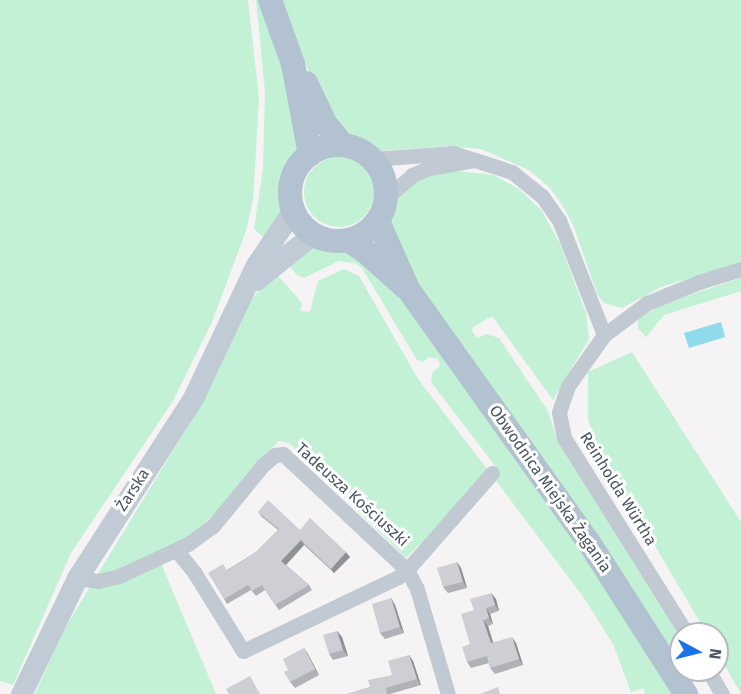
<!DOCTYPE html>
<html>
<head>
<meta charset="utf-8">
<style>
	body { margin:0 }
	#map { position:relative; width:741px; height:694px; overflow:hidden; background:#f5f3f3; font-family:"Fira Sans",sans-serif }
	div>[style] { position:absolute }
	[style*='--x'] { left:calc(var(--x)*1px); top:calc(var(--y)*1px); width:calc(var(--w)*1px); rotate:calc(var(--a)*1deg) }
	.green>* { inset:0; background:#c3f1d5 }
	.round { border-radius:50% }
	.water>* { inset:0; background:#90daee }
	.street>* { height:15px; margin:-7.5px; padding:0 7.5px; transform-origin:7.5px; border-radius:7.5px; background:#c1cad2 }
	.secondary>* { height:21px; margin:-10.5px; padding:0 10.5px; transform-origin:10.5px; border-radius:10.5px; background:#c1cbd6 }
	.primary>* { height:24px; margin:-12px; padding:0 12px; transform-origin:12px; border-radius:12px; background:#b3c2d1 }
	.primary>.ring { margin:-12px; padding:0; box-sizing:content-box; background:none; border:24px solid #b3c2d1; border-radius:50% }
	.wall>* { inset:0; background:#b0b2b7 }
	.shaded-wall>* { inset:0; background:#909195 }
	.building>* { inset:0; background:#cdcfd5 }
	span { translate:-50% -50%; white-space:nowrap; text-align:center; line-height:1.15; -webkit-text-stroke:6px #fff; paint-order:stroke }
	.street-label { font-size:16px; color:#4a5661 }
	.north { position:absolute; left:669px; top:622px; width:60px; height:60px; box-sizing:border-box; background:#fff; border:2px solid #b7bbc0; border-radius:50%; rotate:97deg; font-size:16px; font-weight:700; line-height:24px; text-align:center; color:#4a5661 }
	.north::after { content:''; display:block; margin:auto; width:21px; height:27px; background:#1a73e8; clip-path:polygon(50% 0,100% 100%,50% 72%,0 100%) }
</style>
</head>
<body>
<div id="map">
	<div class="green">
		<i style="clip-path:polygon(0 0,248px 0,259px 98px,253px 199px,246px 231px,212px 322px,173px 401px,71px 553px,13px 685px,0 681px)"></i>
		<i style="clip-path:polygon(256px 0,262px 0,288px 73px,300px 153px,285px 181px,285px 208px,267px 240px,254px 229px,263px 169px,265px 92px)"></i>
		<i style="clip-path:polygon(281px 0,741px 0,741px 262px,661px 287px,622px 308px,604px 303px,597px 294px,574px 227px,563px 206px,550px 188px,529px 170px,481px 149px,447px 146px,380px 151px,349px 137px,327px 111px,307px 68px)"></i>
		<i class="round" style="left:304px;top:157px;width:70px;height:70px"></i>
		<i style="clip-path:polygon(448px 170px,494px 175px,519px 189px,542px 211px,560px 244px,586px 313px,589px 339px,553px 400px,492px 316px,473px 327px,472px 331px,477px 338px,487px 334px,499px 338px,548px 411px,556px 436px,681px 634px,681px 669px,417px 285px,387px 229px,389px 214px,396px 198px,407px 186px,429px 174px)"></i>
		<i style="clip-path:polygon(318px 244px,344px 248px,387px 283px,423px 327px,555px 510px,675px 694px,645px 694px,643px 688px,631px 692px,613px 644px,584px 598px,494px 478px,496px 467px,431px 382px,432px 373px,440px 366px,438px 359px,429px 357px,423px 362px,417px 360px,362px 268px,355px 263px,339px 261px,304px 278px,298px 276px,284px 261px,312px 245px)"></i>
		<i style="clip-path:polygon(344px 269px,359px 276px,418px 379px,487px 469px,441px 523px,406px 558px,289px 443px,278px 441px,220px 510px,160px 561px,216px 694px,35px 694px,62px 633px,191px 421px,252px 299px,274px 272px,298px 298px,302px 304px,300px 311px,310px 312px,318px 281px)"></i>
		<i style="clip-path:polygon(741px 278px,741px 291px,664px 315px,646px 337px,638px 328px,638px 319px,663px 304px)"></i>
		<i style="clip-path:polygon(632px 352px,741px 522px,741px 694px,717px 651px,717px 634px,707px 634px,599px 451px,588px 420px,588px 372px)"></i>
	</div>
	<div class="water">
		<i style="clip-path:polygon(721px 322px,725px 337px,689px 348px,684px 333px)"></i>
	</div>
	<div class="street">
		<i style="--x:373;--y:159;--w:80;--a:-4.3"></i>
		<i style="--x:453;--y:153;--w:20;--a:18"></i>
		<i style="--x:386;--y:198;--w:35;--a:-41"></i>
		<i style="--x:412;--y:175;--w:18;--a:-22"></i>
		<i style="--x:429;--y:168;--w:47;--a:-9.9"></i>
		<i style="--x:475;--y:160;--w:39;--a:18"></i>
		<i style="--x:512;--y:172;--w:38;--a:39"></i>
		<i style="--x:542;--y:196;--w:29;--a:55"></i>
		<i style="--x:559;--y:220;--w:123;--a:68.6"></i>
		<i style="--x:177;--y:551;--w:27;--a:51"></i>
		<i style="--x:194;--y:572;--w:93;--a:58.2"></i>
		<i style="--x:243;--y:651;--w:172;--a:-25.5"></i>
		<i style="--x:398;--y:577;--w:11;--a:-38"></i>
		<i style="--x:407;--y:570;--w:129;--a:-48.8"></i>
		<i style="--x:77;--y:578;--w:21;--a:8"></i>
		<i style="--x:98;--y:581;--w:22;--a:-13"></i>
		<i style="--x:119;--y:576;--w:76;--a:-24.9"></i>
		<i style="--x:188;--y:544;--w:31;--a:-36"></i>
		<i style="--x:213;--y:526;--w:79;--a:-50.7"></i>
		<i style="--x:263;--y:465;--w:16;--a:-40"></i>
		<i style="--x:275;--y:455;--w:8;--a:-7"></i>
		<i style="--x:283;--y:454;--w:170;--a:43.1"></i>
		<i style="--x:407;--y:570;--w:21;--a:62"></i>
		<i style="--x:417;--y:589;--w:109;--a:73.6"></i>
		<i style="--x:687;--y:634;--w:231;--a:-122.1"></i>
		<i style="--x:564;--y:438;--w:26;--a:-101"></i>
		<i style="--x:559;--y:412;--w:28;--a:-71"></i>
		<i style="--x:568;--y:386;--w:62;--a:-54.8"></i>
		<i style="--x:604;--y:335;--w:54;--a:-36.7"></i>
		<i style="--x:647;--y:303;--w:56;--a:-22"></i>
		<i style="--x:699;--y:282;--w:44;--a:-17.2"></i>
		<i style="--x:708;--y:670;--w:28;--a:60"></i>
	</div>
	<div class="secondary">
		<i style="--x:256;--y:280;--w:73;--a:-38.9"></i>
		<i style="--x:21;--y:694;--w:129;--a:-64.2"></i>
		<i style="--x:77;--y:578;--w:214;--a:-57.2"></i>
		<i style="--x:193;--y:398;--w:147;--a:-64.7"></i>
		<i style="--x:256;--y:265;--w:66;--a:-56.1"></i>
	</div>
	<div class="primary">
		<i style="--x:270;--y:0;--w:68;--a:70.2"></i>
		<i style="--x:293;--y:64;--w:92;--a:79.3"></i>
		<i style="--x:306;--y:83;--w:44;--a:64.6"></i>
		<i style="--x:325;--y:123;--w:28;--a:51"></i>
		<i class="ring" style="left:290px;top:145px;width:72px;height:72px"></i>
		<i style="--x:378;--y:221;--w:74;--a:66.2"></i>
		<i style="--x:408;--y:289;--w:310;--a:54.5"></i>
		<i style="--x:588;--y:541;--w:182;--a:57.4"></i>
		<i style="--x:348;--y:240;--w:22;--a:34"></i>
		<i style="--x:366;--y:252;--w:54;--a:42"></i>
	</div>
	<div class="wall">
		<i style="clip-path:polygon(258px 512px,300px 530px,350px 557px,334px 573px,304px 545px,286px 565px,309px 585px,312px 590px,279px 610px,265px 590px,256px 596px,251px 590px,227px 604px,224px 599px,227px 570px,256px 552px,278px 530px,262px 517px)"></i>
		<i style="clip-path:polygon(457px 562px,461px 568px,467px 588px,448px 593px,443px 587px)"></i>
		<i style="clip-path:polygon(391px 598px,395px 605px,404px 633px,385px 639px,380px 633px)"></i>
		<i style="clip-path:polygon(496px 599px,499px 611px,490px 614px,493px 624px,488px 626px,493px 642px,516px 643px,523px 665px,495px 674px,490px 668px,489px 663px,471px 668px,467px 662px,470px 644px,474px 610px)"></i>
		<i style="clip-path:polygon(337px 631px,342px 637px,348px 656px,333px 660px,329px 654px)"></i>
		<i style="clip-path:polygon(304px 648px,319px 675px,295px 688px,290px 682px,288px 670px)"></i>
		<i style="clip-path:polygon(409px 655px,413px 661px,421px 685px,390px 694px,347px 694px,370px 687px,392px 675px)"></i>
	</div>
	<div class="shaded-wall">
		<i style="clip-path:polygon(301px 540px,304px 545px,285px 566px,281px 561px)"></i>
		<i style="clip-path:polygon(346px 552px,350px 557px,334px 573px,331px 569px)"></i>
		<i style="clip-path:polygon(457px 562px,461px 568px,467px 588px,463px 582px)"></i>
		<i style="clip-path:polygon(491px 593px,496px 599px,499px 611px,495px 605px)"></i>
		<i style="clip-path:polygon(391px 598px,395px 605px,404px 633px,400px 627px)"></i>
		<i style="clip-path:polygon(486px 608px,490px 614px,493px 624px,489px 618px)"></i>
		<i style="clip-path:polygon(483px 620px,488px 626px,495px 649px,491px 643px)"></i>
		<i style="clip-path:polygon(337px 631px,342px 637px,348px 656px,343px 650px)"></i>
		<i style="clip-path:polygon(512px 637px,516px 643px,523px 665px,519px 659px)"></i>
		<i style="clip-path:polygon(304px 648px,308px 654px,319px 675px,315px 669px)"></i>
		<i style="clip-path:polygon(409px 655px,413px 661px,421px 685px,417px 679px)"></i>
	</div>
	<div class="building">
		<i style="clip-path:polygon(268px 500px,300px 530px,310px 518px,346px 552px,331px 569px,301px 540px,281px 561px,309px 585px,275px 605px,262px 585px,252px 591px,248px 585px,224px 599px,208px 573px,223px 564px,227px 571px,256px 552px,279px 529px,258px 512px)"></i>
		<i style="clip-path:polygon(457px 562px,463px 582px,443px 587px,437px 568px)"></i>
		<i style="clip-path:polygon(491px 593px,495px 605px,486px 608px,489px 618px,483px 620px,491px 643px,512px 637px,519px 659px,490px 668px,487px 656px,467px 662px,462px 647px,470px 644px,461px 614px,474px 610px,470px 599px)"></i>
		<i style="clip-path:polygon(391px 598px,400px 627px,380px 633px,372px 604px)"></i>
		<i style="clip-path:polygon(337px 631px,343px 650px,329px 654px,323px 635px)"></i>
		<i style="clip-path:polygon(304px 648px,315px 669px,290px 682px,284px 672px,288px 670px,283px 659px)"></i>
		<i style="clip-path:polygon(409px 655px,417px 679px,386px 688px,387px 694px,347px 694px,370px 687px,368px 680px,392px 675px,388px 661px)"></i>
		<i style="clip-path:polygon(250px 676px,260px 694px,229px 694px,226px 689px)"></i>
		<i style="clip-path:polygon(498px 687px,500px 694px,480px 694px)"></i>
	</div>
	<div class="street-label">
		<span style="left:550px;top:489px;rotate:55deg">Obwodnica Miejska Żagania</span>
		<span style="left:618px;top:489px;rotate:58deg">Reinholda Würtha</span>
		<span style="left:133px;top:490px;rotate:-57deg">Żarska</span>
		<span style="left:352px;top:495px;rotate:42deg">Tadeusza Kościuszki</span>
	</div>
	<div class="north">N</div>
</div>
</body>
</html>
